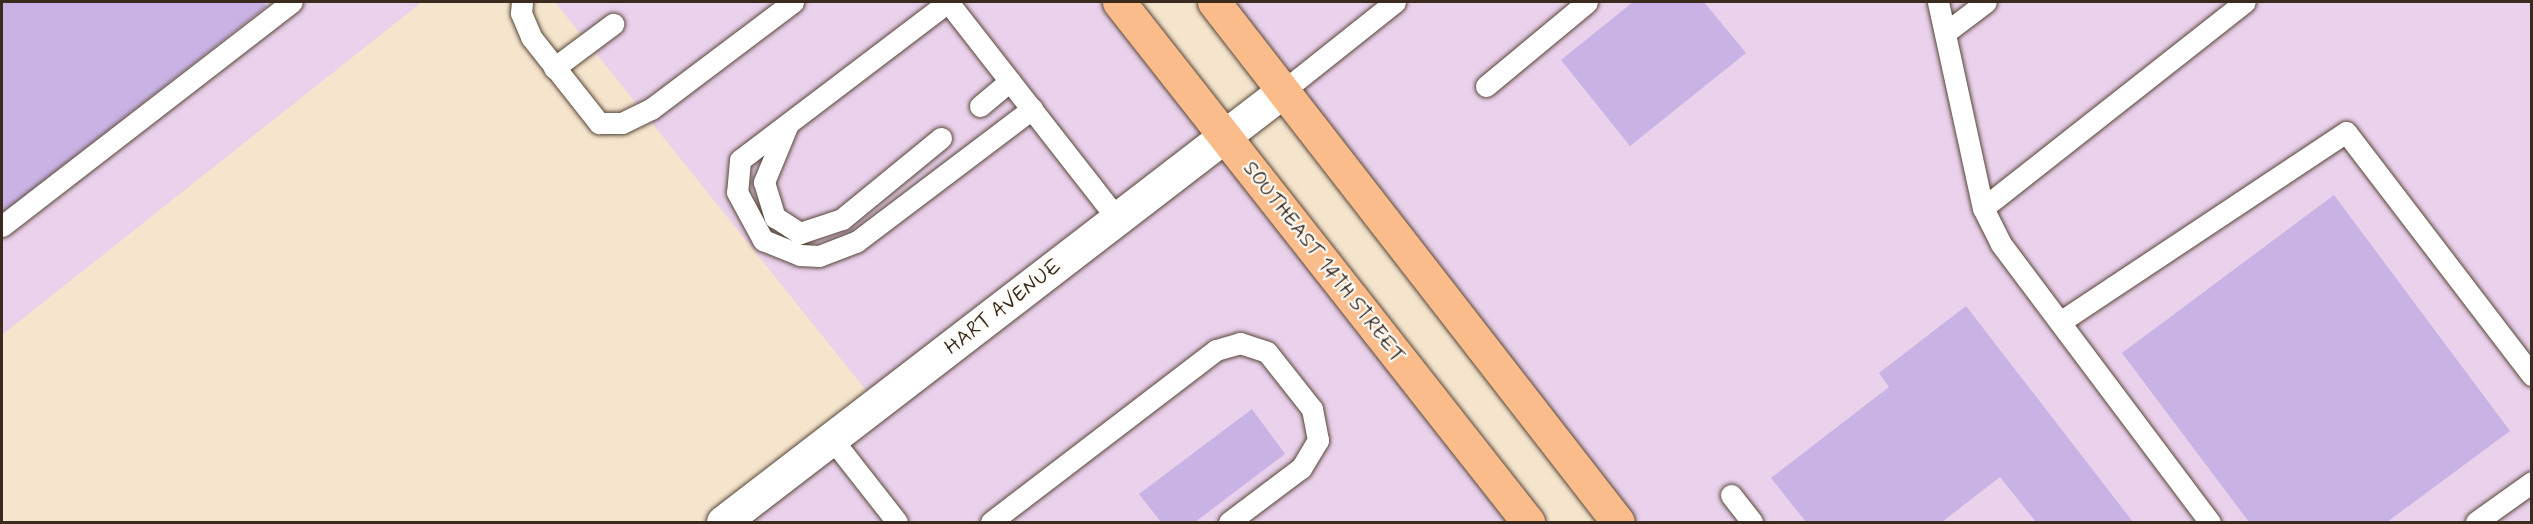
<!DOCTYPE html>
<html>
<head>
<meta charset="utf-8">
<style>
	body { margin:0 }
	#map { position:relative; width:2533px; height:524px; overflow:hidden; background:#f5e5cd; font-family:Mynerve,sans-serif }
	div>[style] { position:absolute }
	[style*='--x'] { left:calc(var(--x)*1px); top:calc(var(--y)*1px); width:calc(var(--w)*1px); rotate:calc(var(--a)*1deg) }
	.built>* { inset:0; background:#ead1ec }
	.building>* { inset:0; background:#c9b3e4 }
	.roads { filter:drop-shadow(0 0 2px #574638) drop-shadow(0 0 2px #574638) }
	.service>* { height:21px; margin:-10.5px; padding:0 10.5px; transform-origin:10.5px; border-radius:10.5px; background:#fff }
	.minor>* { height:33px; margin:-16.5px; padding:0 16.5px; transform-origin:16.5px; border-radius:16.5px; background:#fff }
	.primary>* { height:33px; margin:-16.5px; padding:0 16.5px; transform-origin:16.5px; border-radius:16.5px; background:#f9bc8a }
	span { translate:-50% -50%; white-space:nowrap; text-align:center; line-height:1.15; -webkit-text-stroke:4.5px #fdfcf7; paint-order:stroke }
	.street-label { font-size:21px; color:#3b2a1e }
	.frame { position:absolute; inset:0; border:3px solid #3b2a1e; pointer-events:none }
</style>
</head>
<body>
<div id="map">
	<div class="built">
		<i style="clip-path:polygon(2px 2px,422px 2px,2px 335px)"></i>
		<i style="clip-path:polygon(555px 2px,1119px 2px,1528px 522px,723px 522px,877px 404px)"></i>
		<i style="clip-path:polygon(1214px 2px,2531px 2px,2531px 522px,1618px 522px)"></i>
	</div>
	<div class="building">
		<i style="clip-path:polygon(2px 2px,263px 2px,267px 6px,2px 213px)"></i>
		<i style="clip-path:polygon(1633px 2px,1704px 2px,1746px 53px,1630px 146px,1561px 60px)"></i>
		<i style="clip-path:polygon(2334px 195px,2510px 431px,2387px 522px,2249px 522px,2122px 353px)"></i>
		<i style="clip-path:polygon(1966px 306px,2133px 522px,2036px 522px,2000px 477px,1942px 522px,1806px 522px,1771px 478px,1889px 387px,1879px 373px)"></i>
		<i style="clip-path:polygon(1252px 409px,1285px 454px,1195px 522px,1161px 522px,1139px 494px)"></i>
	</div>
	<div class="roads">
		<div class="service">
			<i style="--x:522;--y:2;--w:11;--a:95"></i>
			<i style="--x:521;--y:13;--w:26;--a:67"></i>
			<i style="--x:531;--y:37;--w:110;--a:51.7"></i>
			<i style="--x:599;--y:123;--w:23;--a:0"></i>
			<i style="--x:622;--y:123;--w:32;--a:-26"></i>
			<i style="--x:651;--y:109;--w:178;--a:-37"></i>
			<i style="--x:948;--y:2;--w:261;--a:142.8"></i>
			<i style="--x:740;--y:160;--w:32;--a:95"></i>
			<i style="--x:737;--y:192;--w:55;--a:61.6"></i>
			<i style="--x:763;--y:240;--w:40;--a:22"></i>
			<i style="--x:800;--y:255;--w:19;--a:3"></i>
			<i style="--x:819;--y:256;--w:40;--a:-21"></i>
			<i style="--x:856;--y:242;--w:221;--a:-37.1"></i>
			<i style="--x:948;--y:2;--w:274;--a:52"></i>
			<i style="--x:1938;--y:2;--w:211;--a:77.7"></i>
			<i style="--x:1983;--y:208;--w:40;--a:63.4"></i>
			<i style="--x:2001;--y:244;--w:348;--a:53.1"></i>
			<i style="--x:1945;--y:33;--w:51;--a:-37.1"></i>
			<i style="--x:554;--y:68;--w:74;--a:-36.7"></i>
			<i style="--x:1486;--y:86;--w:131;--a:-39.7"></i>
			<i style="--x:1283;--y:91;--w:143;--a:-38.5"></i>
			<i style="--x:980;--y:106;--w:39;--a:-40"></i>
			<i style="--x:788;--y:124;--w:63;--a:112.5"></i>
			<i style="--x:764;--y:182;--w:37;--a:73"></i>
			<i style="--x:775;--y:217;--w:30;--a:33"></i>
			<i style="--x:800;--y:233;--w:44;--a:-18.4"></i>
			<i style="--x:842;--y:219;--w:128;--a:-39.3"></i>
			<i style="--x:1983;--y:208;--w:333;--a:-38.2"></i>
			<i style="--x:2;--y:226;--w:366;--a:-37.7"></i>
			<i style="--x:2060;--y:322;--w:343;--a:-33.6"></i>
			<i style="--x:2346;--y:132;--w:306;--a:52.6"></i>
			<i style="--x:832;--y:439;--w:105;--a:51.9"></i>
			<i style="--x:1731;--y:495;--w:34;--a:52"></i>
			<i style="--x:991;--y:522;--w:283;--a:-37.4"></i>
			<i style="--x:1216;--y:350;--w:25;--a:-16"></i>
			<i style="--x:1240;--y:343;--w:28;--a:18"></i>
			<i style="--x:1267;--y:352;--w:73;--a:51.7"></i>
			<i style="--x:1312;--y:409;--w:32;--a:79"></i>
			<i style="--x:1318;--y:440;--w:33;--a:121"></i>
			<i style="--x:1301;--y:468;--w:90;--a:143.1"></i>
			<i style="--x:2476;--y:522;--w:69;--a:-35.5"></i>
		</div>
		<div class="minor">
			<i style="--x:723;--y:522;--w:707;--a:-37.58"></i>
		</div>
		<div class="primary">
			<i style="--x:1119;--y:2;--w:662;--a:51.81"></i>
			<i style="--x:1214;--y:2;--w:658;--a:52.16"></i>
		</div>
	</div>
	<div class="street-label">
		<span style="left:1324px;top:262px;rotate:52deg">SOUTHEAST 14TH STREET</span>
		<span style="left:1003px;top:307px;rotate:-38deg">HART AVENUE</span>
	</div>
	<div class="frame"></div>
</div>
</body>
</html>
